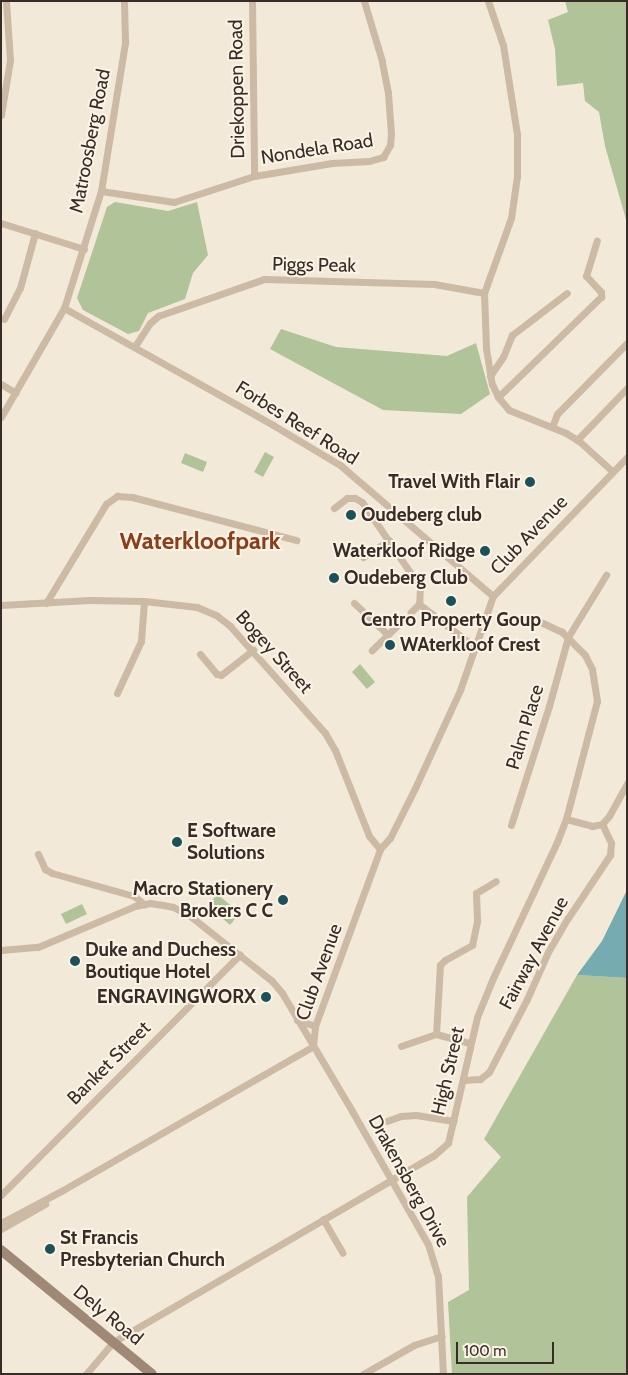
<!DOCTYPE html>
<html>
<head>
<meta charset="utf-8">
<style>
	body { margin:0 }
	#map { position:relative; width:628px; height:1375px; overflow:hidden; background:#f3e9d9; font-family:Cabin,sans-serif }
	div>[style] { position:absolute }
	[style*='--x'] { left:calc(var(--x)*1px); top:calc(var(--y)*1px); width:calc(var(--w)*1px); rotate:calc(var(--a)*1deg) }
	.green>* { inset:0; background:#b1c398 }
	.water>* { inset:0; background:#76abb2 }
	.street>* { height:7px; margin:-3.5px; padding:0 3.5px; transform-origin:3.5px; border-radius:3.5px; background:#ccbaa4 }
	.secondary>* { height:10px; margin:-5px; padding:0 5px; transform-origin:5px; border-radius:5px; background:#a08876 }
	.dots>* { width:14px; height:14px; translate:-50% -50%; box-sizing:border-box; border:2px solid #fbf3e6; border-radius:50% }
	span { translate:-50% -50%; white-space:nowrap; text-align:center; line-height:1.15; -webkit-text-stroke:4px #fbf3e6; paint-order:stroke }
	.street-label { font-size:19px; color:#372d26 }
	.poi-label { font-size:19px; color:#372d26; font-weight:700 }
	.right { translate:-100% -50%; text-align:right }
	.left { translate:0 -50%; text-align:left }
	.district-label { font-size:24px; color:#8c3e1a; font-weight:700 }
	.frame { position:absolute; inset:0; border:2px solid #372d26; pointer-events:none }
	.scale { position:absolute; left:456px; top:1342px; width:98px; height:22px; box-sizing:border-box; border:2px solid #372d26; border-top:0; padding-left:6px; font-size:15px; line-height:18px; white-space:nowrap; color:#372d26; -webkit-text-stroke:4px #fbf3e6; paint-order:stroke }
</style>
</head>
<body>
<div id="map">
	<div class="green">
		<i style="clip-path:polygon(565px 1px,627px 1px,627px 223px,605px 146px,599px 112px,585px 101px,583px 83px,557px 86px,555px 49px,548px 20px,568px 12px)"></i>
		<i style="clip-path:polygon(115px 202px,168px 211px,197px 202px,208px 255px,193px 273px,185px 299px,148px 313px,139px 331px,128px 334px,83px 310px,77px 298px,107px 207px)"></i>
		<i style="clip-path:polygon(281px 329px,336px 347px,447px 356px,476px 343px,490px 394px,461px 414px,383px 410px,270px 349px)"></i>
		<i style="clip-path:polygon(265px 452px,274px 457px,263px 477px,254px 472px)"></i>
		<i style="clip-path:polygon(185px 453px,207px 462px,203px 472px,181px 463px)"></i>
		<i style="clip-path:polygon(360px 664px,375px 682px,367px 689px,352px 672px)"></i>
		<i style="clip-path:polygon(217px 894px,240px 913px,230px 925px,208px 906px)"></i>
		<i style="clip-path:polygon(82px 904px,87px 914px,66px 924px,61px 914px)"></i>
		<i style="clip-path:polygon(577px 975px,627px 978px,627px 1374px,452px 1374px,448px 1302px,469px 1290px,467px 1197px,501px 1157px,484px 1139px)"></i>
	</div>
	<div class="water">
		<i style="clip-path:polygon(627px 890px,627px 978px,577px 975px,602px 941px)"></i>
	</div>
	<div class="street">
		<i style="--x:252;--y:1;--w:175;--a:89.3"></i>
		<i style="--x:488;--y:1;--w:46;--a:71.2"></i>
		<i style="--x:503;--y:45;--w:90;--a:81.1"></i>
		<i style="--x:517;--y:134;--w:42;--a:90"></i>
		<i style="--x:517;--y:176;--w:42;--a:98.1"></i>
		<i style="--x:511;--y:218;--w:80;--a:109.8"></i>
		<i style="--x:484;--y:293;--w:55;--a:87.9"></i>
		<i style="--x:486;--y:348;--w:36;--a:81"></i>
		<i style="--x:492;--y:384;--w:14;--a:65"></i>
		<i style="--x:498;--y:397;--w:17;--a:50"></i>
		<i style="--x:509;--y:410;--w:61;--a:22"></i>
		<i style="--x:566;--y:433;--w:15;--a:32"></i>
		<i style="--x:579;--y:441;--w:45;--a:42.3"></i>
		<i style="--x:1;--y:115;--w:56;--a:-80.7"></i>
		<i style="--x:10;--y:60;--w:59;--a:-93.9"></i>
		<i style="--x:101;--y:191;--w:74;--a:8.6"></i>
		<i style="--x:174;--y:202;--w:84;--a:-18"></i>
		<i style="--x:254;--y:176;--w:79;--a:-9.5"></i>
		<i style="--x:332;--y:163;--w:37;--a:-3"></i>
		<i style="--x:369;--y:161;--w:15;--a:-16"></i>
		<i style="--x:383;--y:157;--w:14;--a:-60"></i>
		<i style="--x:390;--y:145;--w:11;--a:-85"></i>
		<i style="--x:391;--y:134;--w:41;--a:-94.2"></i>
		<i style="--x:388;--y:93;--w:33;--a:-101"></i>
		<i style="--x:382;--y:61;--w:63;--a:-106.7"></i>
		<i style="--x:1;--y:223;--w:87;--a:17.4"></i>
		<i style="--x:64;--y:308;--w:240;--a:29.2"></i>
		<i style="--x:273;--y:425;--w:78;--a:30.8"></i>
		<i style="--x:340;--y:465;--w:201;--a:40.6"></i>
		<i style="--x:4;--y:319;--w:35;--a:-63"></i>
		<i style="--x:20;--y:288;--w:57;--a:-74.7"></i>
		<i style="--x:135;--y:346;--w:27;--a:-57"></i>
		<i style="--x:150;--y:323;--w:11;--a:-41"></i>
		<i style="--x:158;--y:316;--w:112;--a:-19.2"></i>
		<i style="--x:264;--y:279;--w:170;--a:1.7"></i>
		<i style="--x:434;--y:284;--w:51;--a:10.2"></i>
		<i style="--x:490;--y:376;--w:23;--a:-56"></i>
		<i style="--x:503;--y:357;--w:24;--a:-68"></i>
		<i style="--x:512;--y:335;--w:69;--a:-37.4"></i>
		<i style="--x:1;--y:384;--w:17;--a:31"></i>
		<i style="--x:498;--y:397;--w:144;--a:-44.2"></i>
		<i style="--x:601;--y:297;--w:5;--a:-90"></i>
		<i style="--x:601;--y:292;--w:22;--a:-133"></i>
		<i style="--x:586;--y:276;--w:37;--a:-73"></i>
		<i style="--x:1;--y:417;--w:126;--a:-60"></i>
		<i style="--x:64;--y:308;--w:123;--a:-72.5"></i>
		<i style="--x:101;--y:191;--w:151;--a:-80.8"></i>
		<i style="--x:125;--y:42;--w:41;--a:-91.4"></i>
		<i style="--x:552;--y:427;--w:14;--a:-69"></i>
		<i style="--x:557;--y:414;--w:100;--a:-45.4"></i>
		<i style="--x:577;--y:440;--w:72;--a:-46.1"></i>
		<i style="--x:334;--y:508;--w:16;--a:-38"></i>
		<i style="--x:347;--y:498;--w:8;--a:0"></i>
		<i style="--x:355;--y:498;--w:8;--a:30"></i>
		<i style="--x:362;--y:502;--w:103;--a:55.7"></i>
		<i style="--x:420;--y:587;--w:17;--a:93"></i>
		<i style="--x:419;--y:604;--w:66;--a:135.6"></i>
		<i style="--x:363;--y:557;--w:31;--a:-33"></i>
		<i style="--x:46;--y:603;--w:116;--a:-58.8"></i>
		<i style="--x:106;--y:504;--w:14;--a:-36"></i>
		<i style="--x:117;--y:496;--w:15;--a:4"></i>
		<i style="--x:132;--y:497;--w:170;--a:14.7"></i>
		<i style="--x:354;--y:603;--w:45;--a:43.2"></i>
		<i style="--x:419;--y:604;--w:72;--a:37.7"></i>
		<i style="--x:1;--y:605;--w:88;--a:-3.3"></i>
		<i style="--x:89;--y:600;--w:55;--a:1"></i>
		<i style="--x:144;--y:601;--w:53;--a:6.5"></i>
		<i style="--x:197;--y:607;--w:21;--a:23"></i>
		<i style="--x:216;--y:615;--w:18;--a:38"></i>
		<i style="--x:230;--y:626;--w:143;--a:48.4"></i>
		<i style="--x:325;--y:733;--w:20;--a:60"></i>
		<i style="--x:335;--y:750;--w:92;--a:68.4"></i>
		<i style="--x:369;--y:836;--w:17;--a:50"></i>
		<i style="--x:200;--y:654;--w:26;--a:50"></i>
		<i style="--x:217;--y:674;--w:4;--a:14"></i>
		<i style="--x:221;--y:675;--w:41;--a:-38"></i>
		<i style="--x:117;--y:693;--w:57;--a:-65.2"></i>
		<i style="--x:141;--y:641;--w:40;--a:-85.7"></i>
		<i style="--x:566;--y:819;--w:27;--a:15"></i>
		<i style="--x:592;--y:826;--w:10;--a:-11"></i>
		<i style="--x:602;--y:824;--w:11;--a:-49"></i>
		<i style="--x:609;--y:816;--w:38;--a:-61"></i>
		<i style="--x:511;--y:825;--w:125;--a:-72.3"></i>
		<i style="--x:549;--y:706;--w:72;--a:-74.6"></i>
		<i style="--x:568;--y:637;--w:73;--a:-58.5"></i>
		<i style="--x:38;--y:854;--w:17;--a:65"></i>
		<i style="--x:45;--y:869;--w:8;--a:30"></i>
		<i style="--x:52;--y:873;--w:85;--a:15.7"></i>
		<i style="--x:134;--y:896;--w:13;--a:39"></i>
		<i style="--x:1;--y:950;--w:37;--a:-5"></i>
		<i style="--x:38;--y:947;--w:105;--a:-22.9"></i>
		<i style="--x:135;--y:906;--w:15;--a:-11"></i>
		<i style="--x:150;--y:903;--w:13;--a:9"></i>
		<i style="--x:163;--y:905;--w:10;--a:11"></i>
		<i style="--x:173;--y:907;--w:18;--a:27"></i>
		<i style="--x:189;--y:915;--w:106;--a:38.5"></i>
		<i style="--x:272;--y:981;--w:16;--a:50"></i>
		<i style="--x:282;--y:993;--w:137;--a:59.3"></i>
		<i style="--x:352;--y:1111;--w:153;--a:60.3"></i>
		<i style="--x:428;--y:1244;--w:34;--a:73"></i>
		<i style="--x:438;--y:1276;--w:98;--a:87.1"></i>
		<i style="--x:297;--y:1020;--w:19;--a:18"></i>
		<i style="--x:436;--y:1034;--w:35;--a:15"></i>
		<i style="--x:313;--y:1046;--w:20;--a:-84"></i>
		<i style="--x:315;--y:1026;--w:189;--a:-69.8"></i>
		<i style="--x:380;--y:849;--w:15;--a:-48"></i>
		<i style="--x:390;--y:838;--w:56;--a:-63.4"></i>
		<i style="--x:415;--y:788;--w:108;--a:-65.3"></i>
		<i style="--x:460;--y:690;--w:100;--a:-70.7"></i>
		<i style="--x:493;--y:596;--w:193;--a:-46"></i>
		<i style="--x:401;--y:1046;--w:37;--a:-19"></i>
		<i style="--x:436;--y:1034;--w:69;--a:-86.7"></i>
		<i style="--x:440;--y:965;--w:7;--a:-45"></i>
		<i style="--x:445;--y:960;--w:31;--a:-29"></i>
		<i style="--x:472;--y:945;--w:25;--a:-78"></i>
		<i style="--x:477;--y:921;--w:28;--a:-92"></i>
		<i style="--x:476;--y:893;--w:23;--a:-31"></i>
		<i style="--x:463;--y:1080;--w:17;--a:-3"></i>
		<i style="--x:480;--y:1079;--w:11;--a:-38"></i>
		<i style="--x:489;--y:1072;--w:82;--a:-62.5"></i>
		<i style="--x:527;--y:999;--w:51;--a:-65.9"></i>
		<i style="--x:548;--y:952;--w:39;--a:-60"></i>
		<i style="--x:568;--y:918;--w:76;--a:-56.3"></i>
		<i style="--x:610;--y:855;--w:12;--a:-85"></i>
		<i style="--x:611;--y:843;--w:21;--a:-115"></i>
		<i style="--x:387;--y:1121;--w:15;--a:-20"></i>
		<i style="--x:401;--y:1116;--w:15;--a:-4"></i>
		<i style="--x:416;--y:1115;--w:38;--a:9"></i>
		<i style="--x:1;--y:1195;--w:339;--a:-45.2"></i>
		<i style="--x:323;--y:1219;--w:39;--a:60"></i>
		<i style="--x:1;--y:1223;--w:70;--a:-28"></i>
		<i style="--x:63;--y:1190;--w:289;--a:-29.9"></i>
		<i style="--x:1;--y:1229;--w:51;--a:-29.6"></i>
		<i style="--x:86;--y:1374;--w:42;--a:-49.8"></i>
		<i style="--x:113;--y:1342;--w:370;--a:-30.2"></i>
		<i style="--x:433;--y:1156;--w:20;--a:-41"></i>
		<i style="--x:448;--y:1143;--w:129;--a:-77"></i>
		<i style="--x:477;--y:1017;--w:42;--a:-67.7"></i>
		<i style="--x:493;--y:978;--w:150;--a:-64.8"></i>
		<i style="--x:557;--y:842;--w:25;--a:-69"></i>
		<i style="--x:566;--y:819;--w:122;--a:-75.3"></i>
		<i style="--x:597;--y:701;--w:32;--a:-99"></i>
		<i style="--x:592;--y:669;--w:16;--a:-117"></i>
		<i style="--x:585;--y:655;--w:33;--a:-135"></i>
		<i style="--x:562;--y:632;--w:23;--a:-155"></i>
		<i style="--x:363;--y:1374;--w:59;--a:-29.6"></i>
		<i style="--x:414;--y:1345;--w:29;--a:-18"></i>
	</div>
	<div class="secondary">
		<i style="--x:1;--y:1250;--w:195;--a:39.4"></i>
	</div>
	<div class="dots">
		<i style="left:530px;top:482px;background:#19525b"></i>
		<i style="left:351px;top:515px;background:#19525b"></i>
		<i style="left:485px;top:551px;background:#19525b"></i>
		<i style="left:334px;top:578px;background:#19525b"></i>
		<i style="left:451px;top:601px;background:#19525b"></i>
		<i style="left:390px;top:645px;background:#19525b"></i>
		<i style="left:177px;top:842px;background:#19525b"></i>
		<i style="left:283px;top:900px;background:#19525b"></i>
		<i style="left:75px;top:961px;background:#19525b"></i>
		<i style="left:266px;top:997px;background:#19525b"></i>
		<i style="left:50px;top:1249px;background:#19525b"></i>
	</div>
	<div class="street-label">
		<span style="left:237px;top:89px;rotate:-91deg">Driekoppen Road</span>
		<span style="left:90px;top:141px;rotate:-79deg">Matroosberg Road</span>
		<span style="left:317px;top:149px;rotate:-9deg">Nondela Road</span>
		<span style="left:314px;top:265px;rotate:1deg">Piggs Peak</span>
		<span style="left:297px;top:423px;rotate:32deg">Forbes Reef Road</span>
		<span style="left:529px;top:535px;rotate:-46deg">Club Avenue</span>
		<span style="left:274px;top:652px;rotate:48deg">Bogey Street</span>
		<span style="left:525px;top:727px;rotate:-73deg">Palm Place</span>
		<span style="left:534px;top:953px;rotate:-62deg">Fairway Avenue</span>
		<span style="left:319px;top:972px;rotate:-70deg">Club Avenue</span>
		<span style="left:109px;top:1063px;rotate:-45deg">Banket Street</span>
		<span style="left:448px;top:1071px;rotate:-77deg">High Street</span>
		<span style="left:409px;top:1181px;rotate:61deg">Drakensberg Drive</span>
		<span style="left:108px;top:1315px;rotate:39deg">Dely Road</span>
	</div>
	<div class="poi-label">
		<span class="right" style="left:520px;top:482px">Travel With Flair</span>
		<span class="left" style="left:361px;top:515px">Oudeberg club</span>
		<span class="right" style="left:475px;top:551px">Waterkloof Ridge</span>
		<span class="left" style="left:344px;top:578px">Oudeberg Club</span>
		<span style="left:451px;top:620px">Centro Property Goup</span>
		<span class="left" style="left:400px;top:645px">WAterkloof Crest</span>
		<span class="left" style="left:187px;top:842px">E Software<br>Solutions</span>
		<span class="right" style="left:273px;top:900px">Macro Stationery<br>Brokers C C</span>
		<span class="left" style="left:85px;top:961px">Duke and Duchess<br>Boutique Hotel</span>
		<span class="right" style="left:256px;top:997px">ENGRAVINGWORX</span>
		<span class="left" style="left:60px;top:1249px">St Francis<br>Presbyterian Church</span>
	</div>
	<div class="district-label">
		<span style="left:200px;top:541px">Waterkloofpark</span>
	</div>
	<div class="frame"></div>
	<div class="scale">100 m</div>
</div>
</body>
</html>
